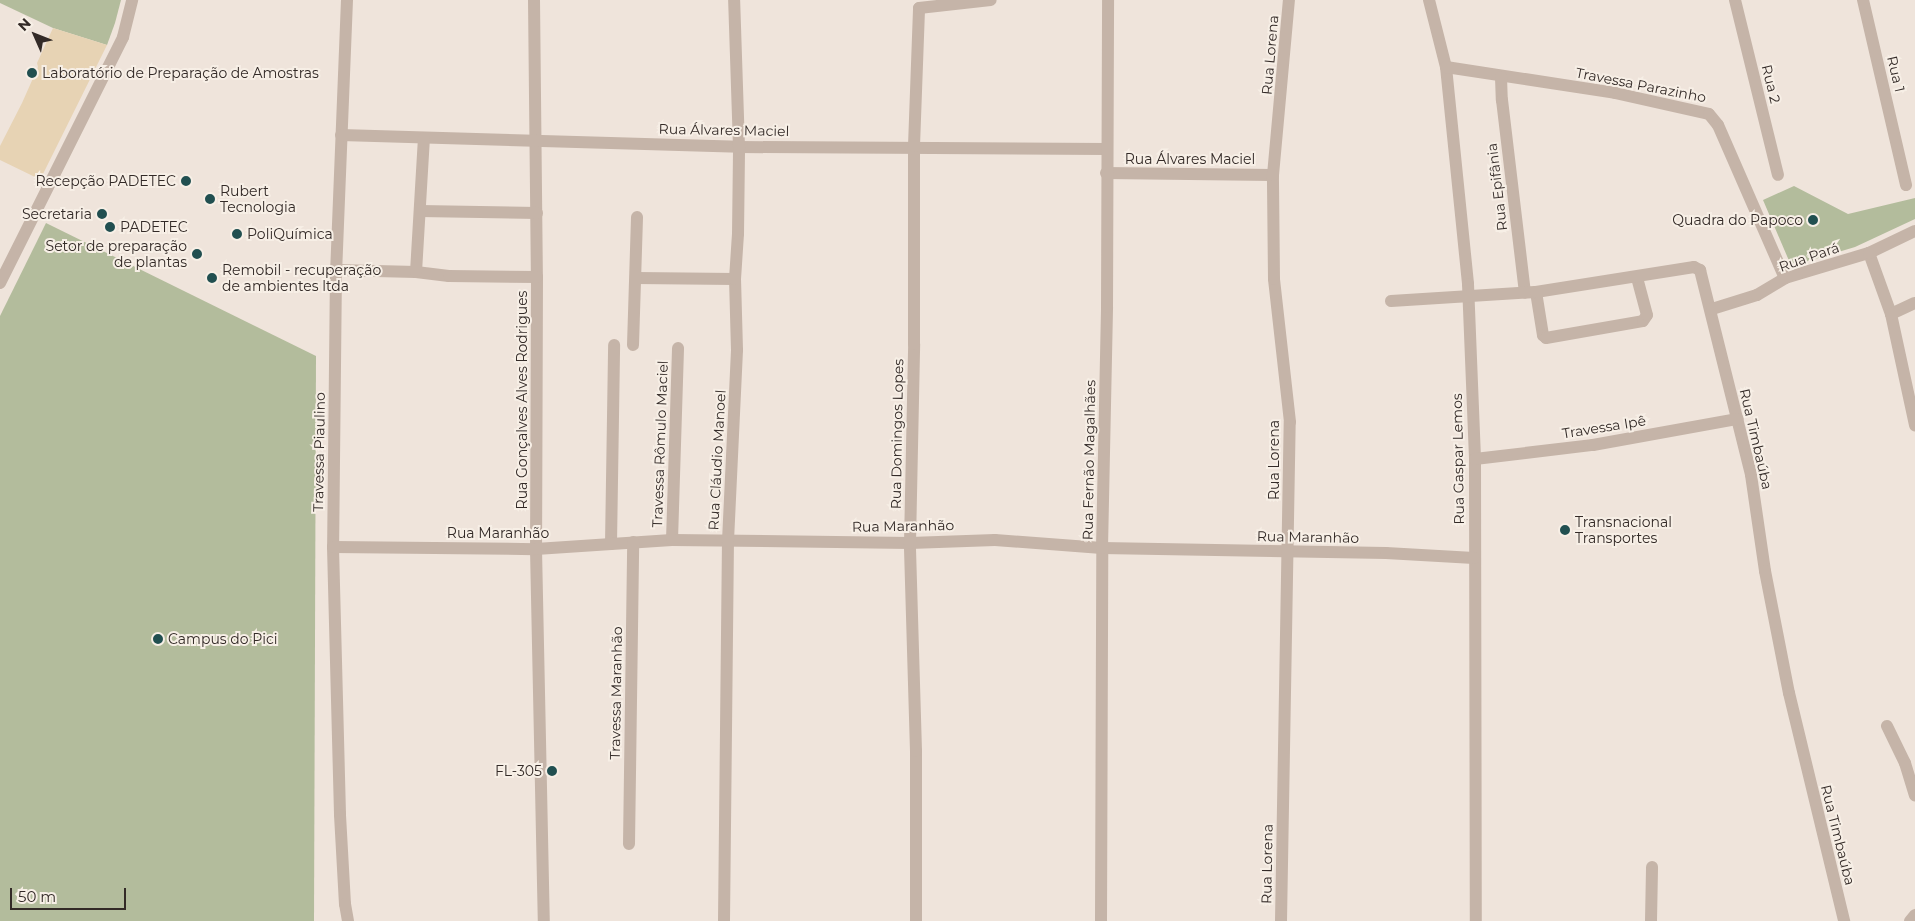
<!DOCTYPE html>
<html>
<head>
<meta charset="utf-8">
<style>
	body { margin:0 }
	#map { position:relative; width:1915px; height:921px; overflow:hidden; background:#efe4db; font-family:Montserrat,sans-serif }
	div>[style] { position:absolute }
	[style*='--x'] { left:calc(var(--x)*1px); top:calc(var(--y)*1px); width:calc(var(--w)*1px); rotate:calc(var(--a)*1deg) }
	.green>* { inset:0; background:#b3bc9c }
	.sand>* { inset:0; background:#e7d3b4 }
	.street>* { height:12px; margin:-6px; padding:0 6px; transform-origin:6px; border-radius:6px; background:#c5b4a8 }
	.dots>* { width:14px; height:14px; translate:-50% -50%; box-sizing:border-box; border:2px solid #f7efe6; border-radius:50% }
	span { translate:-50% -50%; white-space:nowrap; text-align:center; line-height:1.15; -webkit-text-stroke:4px #f7efe6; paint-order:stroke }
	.street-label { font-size:14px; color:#332a27 }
	.poi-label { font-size:14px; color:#332a27 }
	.left { translate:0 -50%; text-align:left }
	.right { translate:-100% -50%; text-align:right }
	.north { position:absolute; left:10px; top:10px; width:50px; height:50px; -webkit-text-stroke:4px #f7efe6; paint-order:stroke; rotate:314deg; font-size:14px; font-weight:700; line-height:20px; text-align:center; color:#332a27 }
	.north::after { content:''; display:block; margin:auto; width:18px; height:22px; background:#332a27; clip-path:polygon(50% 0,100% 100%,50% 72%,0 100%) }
	.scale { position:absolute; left:10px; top:888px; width:116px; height:22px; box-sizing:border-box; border:2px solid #332a27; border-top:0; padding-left:6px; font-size:15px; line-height:18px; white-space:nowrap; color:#332a27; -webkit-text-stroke:4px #f7efe6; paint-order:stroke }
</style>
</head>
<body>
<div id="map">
	<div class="green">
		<i style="clip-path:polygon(0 0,121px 0,115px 23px,107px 45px,53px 28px,0 3px)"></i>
		<i style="clip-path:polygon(1794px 186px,1848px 214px,1915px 198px,1915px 219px,1855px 247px,1805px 262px,1790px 263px,1763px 200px)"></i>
		<i style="clip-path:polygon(46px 223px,316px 356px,314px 921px,0 921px,0 316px)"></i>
	</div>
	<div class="sand">
		<i style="clip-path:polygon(53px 28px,107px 45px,43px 174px,35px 177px,0 160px,0 146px,22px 103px,38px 67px,37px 63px)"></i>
	</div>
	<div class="street">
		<i style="--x:347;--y:0;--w:270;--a:92.3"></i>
		<i style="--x:336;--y:270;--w:277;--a:90.6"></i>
		<i style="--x:333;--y:547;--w:268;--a:88.5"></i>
		<i style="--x:340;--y:815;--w:89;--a:86.8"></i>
		<i style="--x:345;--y:904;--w:17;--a:80"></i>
		<i style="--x:534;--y:0;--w:277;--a:89.4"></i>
		<i style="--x:537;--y:277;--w:272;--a:90.2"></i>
		<i style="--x:536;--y:549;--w:372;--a:88.8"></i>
		<i style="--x:1429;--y:0;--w:69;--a:75.8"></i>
		<i style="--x:1446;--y:67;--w:218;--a:84.2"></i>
		<i style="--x:1468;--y:284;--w:175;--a:87.7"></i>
		<i style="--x:1475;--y:459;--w:462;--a:89.9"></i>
		<i style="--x:1735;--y:0;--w:180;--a:76.2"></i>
		<i style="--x:1863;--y:0;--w:190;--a:76.9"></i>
		<i style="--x:1446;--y:67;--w:171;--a:8.7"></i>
		<i style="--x:1615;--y:93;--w:96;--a:12.6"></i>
		<i style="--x:1709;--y:114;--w:14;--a:51"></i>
		<i style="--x:1718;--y:125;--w:167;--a:66.4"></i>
		<i style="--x:1501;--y:77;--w:23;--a:88"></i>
		<i style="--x:1502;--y:100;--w:194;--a:83.2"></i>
		<i style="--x:341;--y:135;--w:398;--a:1.7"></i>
		<i style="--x:739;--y:147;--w:368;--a:0.3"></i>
		<i style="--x:1106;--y:173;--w:167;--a:0.7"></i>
		<i style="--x:420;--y:211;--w:117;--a:1"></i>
		<i style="--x:1869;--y:253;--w:65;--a:70.2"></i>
		<i style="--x:1891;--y:314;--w:114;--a:77.8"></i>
		<i style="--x:336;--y:270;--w:80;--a:1.4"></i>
		<i style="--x:416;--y:272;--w:33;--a:7"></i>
		<i style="--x:449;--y:276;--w:88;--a:0.7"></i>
		<i style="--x:416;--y:272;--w:134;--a:-86.6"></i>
		<i style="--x:636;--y:278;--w:99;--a:0.6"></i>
		<i style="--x:0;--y:283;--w:275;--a:-63.4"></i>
		<i style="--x:123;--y:37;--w:38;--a:-76"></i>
		<i style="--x:1536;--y:292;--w:44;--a:80.8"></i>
		<i style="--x:1543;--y:335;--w:4;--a:45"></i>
		<i style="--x:1546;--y:338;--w:98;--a:-9.9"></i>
		<i style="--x:1643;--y:321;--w:7;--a:-56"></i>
		<i style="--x:1647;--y:315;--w:38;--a:-105"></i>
		<i style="--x:1391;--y:301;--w:145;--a:-3.6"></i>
		<i style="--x:1536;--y:292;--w:160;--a:-9"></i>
		<i style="--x:1694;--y:267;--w:7;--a:27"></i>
		<i style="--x:1700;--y:270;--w:211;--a:76"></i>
		<i style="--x:1751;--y:475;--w:97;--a:81.7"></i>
		<i style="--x:1765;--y:571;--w:124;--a:78.9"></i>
		<i style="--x:1789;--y:693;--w:235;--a:76.4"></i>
		<i style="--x:1712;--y:309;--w:47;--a:-17.3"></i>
		<i style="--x:1757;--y:295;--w:33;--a:-31"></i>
		<i style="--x:1785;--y:278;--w:88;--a:-16.6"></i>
		<i style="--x:1869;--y:253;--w:51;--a:-25.6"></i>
		<i style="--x:1891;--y:314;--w:26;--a:-25"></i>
		<i style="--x:633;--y:345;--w:128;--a:-88.2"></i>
		<i style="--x:1475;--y:459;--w:119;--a:-6.8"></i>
		<i style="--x:1593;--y:445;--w:147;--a:-10.2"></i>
		<i style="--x:672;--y:540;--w:192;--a:-88.2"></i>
		<i style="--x:611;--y:544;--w:199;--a:-89.1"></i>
		<i style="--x:333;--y:547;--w:203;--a:0.6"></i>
		<i style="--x:536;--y:549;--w:136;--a:-3.8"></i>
		<i style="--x:672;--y:540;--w:238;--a:0.7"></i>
		<i style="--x:910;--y:543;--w:85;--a:-2"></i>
		<i style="--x:995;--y:540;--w:107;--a:4.3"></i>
		<i style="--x:1102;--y:548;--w:284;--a:1"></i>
		<i style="--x:1386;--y:553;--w:88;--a:3.3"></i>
		<i style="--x:1887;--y:726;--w:41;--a:64.1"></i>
		<i style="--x:1905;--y:763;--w:34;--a:73"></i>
		<i style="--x:629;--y:844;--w:302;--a:-89.2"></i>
		<i style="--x:724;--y:921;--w:380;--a:-89.4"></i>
		<i style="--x:728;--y:541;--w:191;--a:-87.3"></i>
		<i style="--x:737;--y:350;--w:71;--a:-91.6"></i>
		<i style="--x:735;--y:279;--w:45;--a:-86.2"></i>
		<i style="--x:738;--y:234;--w:87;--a:-89.3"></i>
		<i style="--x:739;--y:147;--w:147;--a:-91.9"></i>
		<i style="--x:916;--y:921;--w:170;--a:-90"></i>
		<i style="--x:916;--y:751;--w:208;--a:-91.7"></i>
		<i style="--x:910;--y:543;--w:199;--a:-88.8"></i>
		<i style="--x:914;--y:344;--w:198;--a:-90"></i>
		<i style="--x:914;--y:146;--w:138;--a:-87.9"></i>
		<i style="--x:919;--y:8;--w:72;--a:-6.3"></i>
		<i style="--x:1101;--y:921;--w:373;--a:-89.8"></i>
		<i style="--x:1102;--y:548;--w:241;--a:-88.8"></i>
		<i style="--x:1107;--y:307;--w:307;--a:-89.8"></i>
		<i style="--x:1281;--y:921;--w:499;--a:-89"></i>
		<i style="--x:1290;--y:422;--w:144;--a:-96.4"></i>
		<i style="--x:1274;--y:279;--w:104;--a:-90.6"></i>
		<i style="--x:1273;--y:175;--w:176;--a:-84.8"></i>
		<i style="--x:1651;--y:921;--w:54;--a:-88.9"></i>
		<i style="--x:1910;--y:921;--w:8;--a:-50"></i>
	</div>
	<div class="dots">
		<i style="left:32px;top:73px;background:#214f50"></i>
		<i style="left:186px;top:181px;background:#214f50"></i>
		<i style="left:210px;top:199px;background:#214f50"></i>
		<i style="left:102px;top:214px;background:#214f50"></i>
		<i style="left:1813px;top:220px;background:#214f50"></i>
		<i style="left:110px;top:227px;background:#214f50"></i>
		<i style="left:237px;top:234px;background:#214f50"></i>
		<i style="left:197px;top:254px;background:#214f50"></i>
		<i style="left:212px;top:278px;background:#214f50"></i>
		<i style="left:1565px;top:530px;background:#214f50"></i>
		<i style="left:158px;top:639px;background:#214f50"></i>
		<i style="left:552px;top:771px;background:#214f50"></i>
	</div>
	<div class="street-label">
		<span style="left:1270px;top:55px;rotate:-85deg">Rua Lorena</span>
		<span style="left:1896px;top:74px;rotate:77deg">Rua 1</span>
		<span style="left:1771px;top:84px;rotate:76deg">Rua 2</span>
		<span style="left:1641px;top:85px;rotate:11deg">Travessa Parazinho</span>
		<span style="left:724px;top:130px;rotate:1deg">Rua Álvares Maciel</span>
		<span style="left:1190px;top:159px">Rua Álvares Maciel</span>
		<span style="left:1497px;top:187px;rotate:-97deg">Rua Epifânia</span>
		<span style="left:1809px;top:257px;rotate:-19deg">Rua Pará</span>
		<span style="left:522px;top:400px;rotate:-90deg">Rua Gonçalves Alves Rodrigues</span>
		<span style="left:1604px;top:427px;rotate:-9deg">Travessa Ipê</span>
		<span style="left:897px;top:434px;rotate:-89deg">Rua Domingos Lopes</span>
		<span style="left:1756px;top:439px;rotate:77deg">Rua Timbaúba</span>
		<span style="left:660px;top:444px;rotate:-88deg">Travessa Rômulo Maciel</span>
		<span style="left:319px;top:452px;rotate:-89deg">Travessa Piaulino</span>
		<span style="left:1458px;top:459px;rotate:-91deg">Rua Gaspar Lemos</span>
		<span style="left:717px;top:460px;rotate:-87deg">Rua Cláudio Manoel</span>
		<span style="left:1089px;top:460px;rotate:-89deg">Rua Fernão Magalhães</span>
		<span style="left:1274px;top:460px;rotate:-90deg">Rua Lorena</span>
		<span style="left:903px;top:526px;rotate:-1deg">Rua Maranhão</span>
		<span style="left:498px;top:533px">Rua Maranhão</span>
		<span style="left:1308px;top:537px;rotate:1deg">Rua Maranhão</span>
		<span style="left:616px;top:693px;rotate:-89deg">Travessa Maranhão</span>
		<span style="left:1838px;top:835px;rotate:76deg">Rua Timbaúba</span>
		<span style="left:1267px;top:864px;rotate:-89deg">Rua Lorena</span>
	</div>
	<div class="poi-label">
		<span class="left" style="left:42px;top:73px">Laboratório de Preparação de Amostras</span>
		<span class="right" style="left:176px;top:181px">Recepção PADETEC</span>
		<span class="left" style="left:220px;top:199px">Rubert<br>Tecnologia</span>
		<span class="right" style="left:92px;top:214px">Secretaria</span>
		<span class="right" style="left:1803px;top:220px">Quadra do Papoco</span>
		<span class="left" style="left:120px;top:227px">PADETEC</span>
		<span class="left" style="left:247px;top:234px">PoliQuímica</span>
		<span class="right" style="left:187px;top:254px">Setor de preparação<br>de plantas</span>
		<span class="left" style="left:222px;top:278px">Remobil - recuperação<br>de ambientes ltda</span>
		<span class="left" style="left:1575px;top:530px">Transnacional<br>Transportes</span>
		<span class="left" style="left:168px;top:639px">Campus do Pici</span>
		<span class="right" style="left:542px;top:771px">FL-305</span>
	</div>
	<div class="north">N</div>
	<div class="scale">50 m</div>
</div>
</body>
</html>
